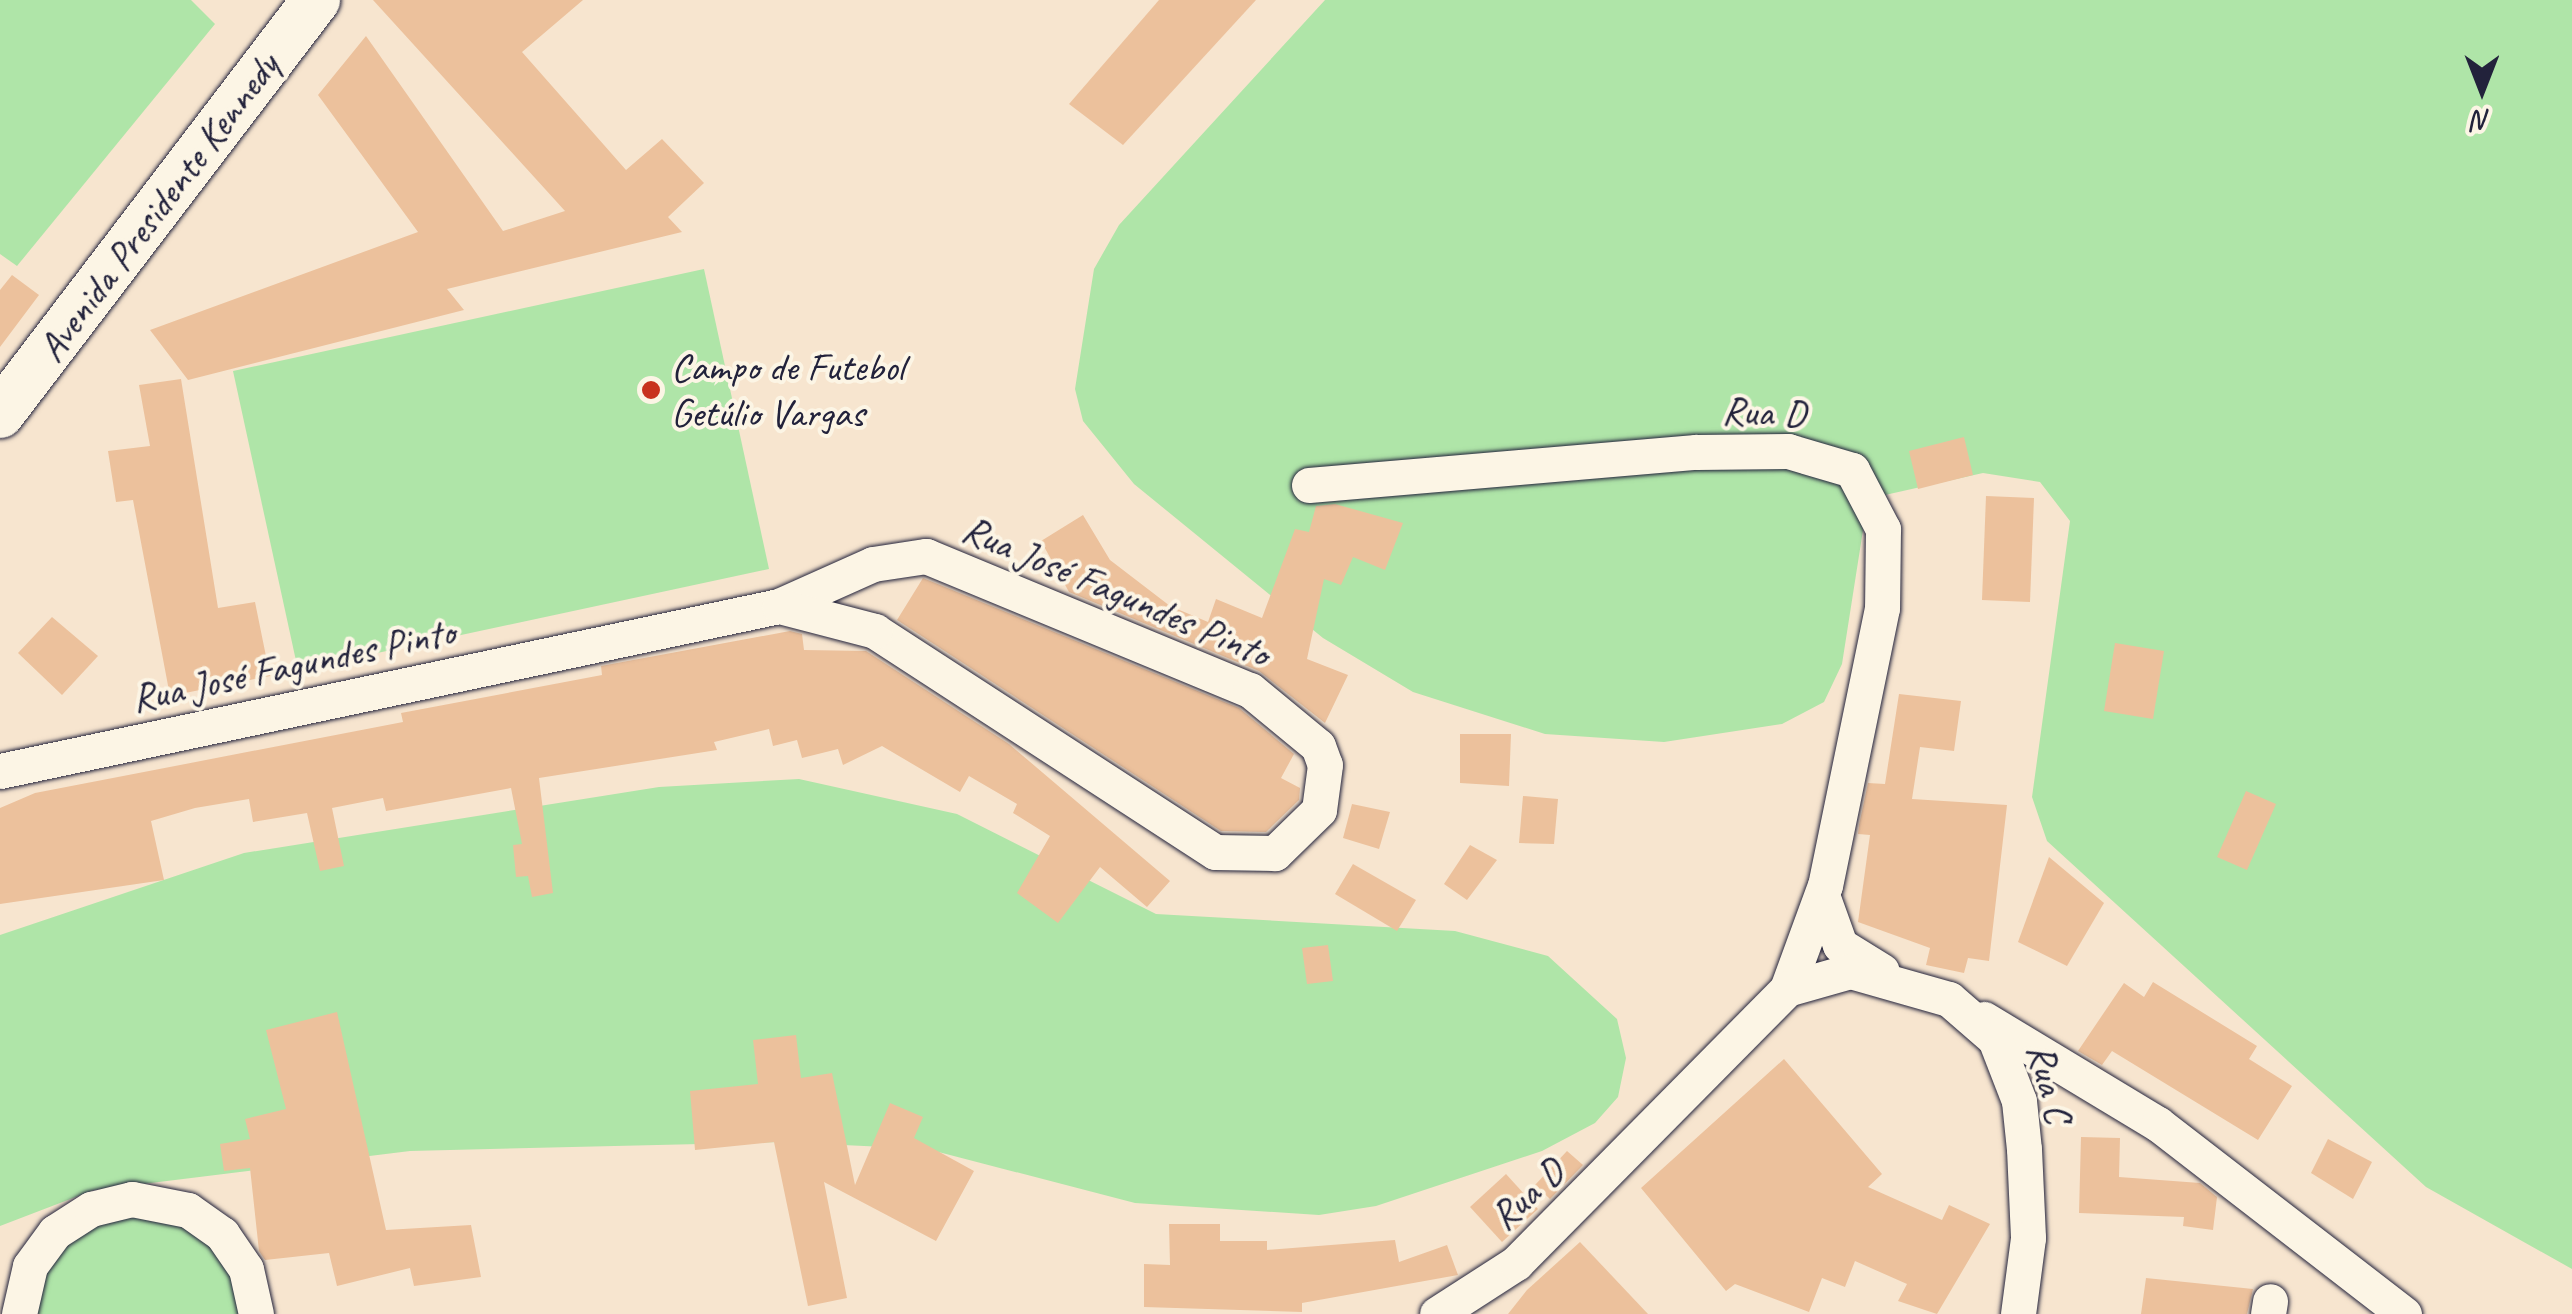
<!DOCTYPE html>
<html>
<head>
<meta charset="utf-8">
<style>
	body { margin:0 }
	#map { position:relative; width:2572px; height:1314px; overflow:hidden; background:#f7e5cf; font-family:Caveat,sans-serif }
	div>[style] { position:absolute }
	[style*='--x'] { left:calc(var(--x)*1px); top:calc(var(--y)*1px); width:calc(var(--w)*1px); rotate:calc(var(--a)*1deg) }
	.green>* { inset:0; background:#afe5a8 }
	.building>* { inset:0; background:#ecc19c }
	.roads { filter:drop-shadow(0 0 2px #22223b) drop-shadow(0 0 2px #22223b) }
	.street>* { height:35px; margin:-17.5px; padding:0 17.5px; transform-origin:17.5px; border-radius:17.5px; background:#fcf5e5 }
	.secondary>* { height:48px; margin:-24px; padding:0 24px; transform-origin:24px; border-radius:24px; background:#fcf5e5 }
	.dots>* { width:28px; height:28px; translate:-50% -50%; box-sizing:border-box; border:5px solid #fcf5e5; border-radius:50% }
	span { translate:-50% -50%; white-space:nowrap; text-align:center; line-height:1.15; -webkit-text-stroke:8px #fcf5e5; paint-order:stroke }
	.street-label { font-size:40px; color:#22223b }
	.poi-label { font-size:40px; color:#22223b }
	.left { translate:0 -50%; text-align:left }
	.north { position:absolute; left:2432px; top:40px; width:100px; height:100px; -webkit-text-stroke:8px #fcf5e5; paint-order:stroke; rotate:180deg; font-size:28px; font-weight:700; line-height:40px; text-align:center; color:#22223b }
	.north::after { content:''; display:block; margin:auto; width:35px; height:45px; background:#22223b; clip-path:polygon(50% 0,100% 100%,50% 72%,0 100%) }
</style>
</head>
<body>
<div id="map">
	<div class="green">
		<i style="clip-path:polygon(0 0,191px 0,215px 24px,17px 266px,0 254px)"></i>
		<i style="clip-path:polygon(1325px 0,2572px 0,2572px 1269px,2426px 1187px,2047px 841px,2032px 797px,2070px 521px,2040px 482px,1983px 473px,1885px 495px,1866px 511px,1842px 664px,1824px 702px,1782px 724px,1664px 742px,1545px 734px,1413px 692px,1323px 638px,1134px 484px,1083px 421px,1075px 389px,1094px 269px,1119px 225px)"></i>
		<i style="clip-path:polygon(704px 269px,769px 569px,298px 670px,233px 371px)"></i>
		<i style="clip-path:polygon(799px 779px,957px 814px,1156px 914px,1455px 931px,1548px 956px,1617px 1019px,1626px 1058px,1618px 1097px,1595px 1123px,1542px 1151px,1376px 1206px,1319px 1215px,1135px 1203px,927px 1149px,780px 1142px,410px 1151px,94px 1190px,0 1226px,0 935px,244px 853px,659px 787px)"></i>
		<i style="clip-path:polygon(92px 1210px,202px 1219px,254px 1314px,20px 1314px,21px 1299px)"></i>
	</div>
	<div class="building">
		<i style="clip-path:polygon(373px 0,583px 0,522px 52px,626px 170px,662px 139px,704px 183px,668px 217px,682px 232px,447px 289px,464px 310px,188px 380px,150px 330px,418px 232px,318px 95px,366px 36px,503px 231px,565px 211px)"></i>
		<i style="clip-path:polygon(1159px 0,1256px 0,1123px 145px,1069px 104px)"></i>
		<i style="clip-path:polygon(12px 275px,39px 295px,0 347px,0 290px)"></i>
		<i style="clip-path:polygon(181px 379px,218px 608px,255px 602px,270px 676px,170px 696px,133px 500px,116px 502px,108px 451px,150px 446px,139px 385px)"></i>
		<i style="clip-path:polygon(1964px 437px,1973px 475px,1918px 489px,1909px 451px)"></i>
		<i style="clip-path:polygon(1986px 496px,2034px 498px,2030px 602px,1982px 600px)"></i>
		<i style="clip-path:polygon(1335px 504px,1403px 523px,1385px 570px,1353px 557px,1341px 585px,1324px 579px,1307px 659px,1348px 675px,1325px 723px,1259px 671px,1069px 592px,1041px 541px,1083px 515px,1110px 560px,1170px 606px,1208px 622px,1216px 599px,1262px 618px,1295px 529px,1309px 532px,1316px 506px)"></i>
		<i style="clip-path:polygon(923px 578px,1239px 708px,1294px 754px,1281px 778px,1300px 788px,1299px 800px,1266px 832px,1221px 831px,897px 620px)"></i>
		<i style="clip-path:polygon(52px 617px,98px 656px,62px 695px,18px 653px)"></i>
		<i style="clip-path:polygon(790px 631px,802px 634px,804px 650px,866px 651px,1009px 744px,1170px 881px,1147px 907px,1100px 867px,1058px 923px,1017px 893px,1050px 836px,1013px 813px,1017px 804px,969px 776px,960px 792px,882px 746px,843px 765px,838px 749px,802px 758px,797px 740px,773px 746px,769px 729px,714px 742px,717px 750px,539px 778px,553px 893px,532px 897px,528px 876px,516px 877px,513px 845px,522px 844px,511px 788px,386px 811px,383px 798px,332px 808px,344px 866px,320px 871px,307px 813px,253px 822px,249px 799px,195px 808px,151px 821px,164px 880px,0 904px,0 808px,35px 793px,403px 722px,401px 713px,602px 675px,601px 666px)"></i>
		<i style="clip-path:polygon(2115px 643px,2164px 651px,2153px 719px,2104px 711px)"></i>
		<i style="clip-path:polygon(1899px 694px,1961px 701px,1954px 751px,1920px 747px,1912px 799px,2007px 805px,1989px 961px,1968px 958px,1964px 973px,1926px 965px,1930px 948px,1858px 922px,1870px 835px,1858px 834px,1859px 825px,1868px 783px,1885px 784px)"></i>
		<i style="clip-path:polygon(1460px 734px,1511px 734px,1509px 786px,1460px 783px)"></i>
		<i style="clip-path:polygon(2246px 791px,2276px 804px,2247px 870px,2217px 857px)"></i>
		<i style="clip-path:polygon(1523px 796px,1558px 799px,1554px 844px,1519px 843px)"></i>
		<i style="clip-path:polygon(1352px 804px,1390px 812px,1379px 849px,1343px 838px)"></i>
		<i style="clip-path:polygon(1470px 845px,1497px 860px,1467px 900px,1444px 884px)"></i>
		<i style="clip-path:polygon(2049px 857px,2104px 903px,2067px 966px,2018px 942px)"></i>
		<i style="clip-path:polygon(1353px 864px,1416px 900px,1397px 931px,1335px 894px)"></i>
		<i style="clip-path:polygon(1328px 945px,1333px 981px,1307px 984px,1302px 948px)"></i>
		<i style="clip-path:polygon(2153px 982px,2257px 1046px,2249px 1059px,2292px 1086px,2258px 1140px,2112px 1051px,2102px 1065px,2078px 1051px,2124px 983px,2144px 997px)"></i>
		<i style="clip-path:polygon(337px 1012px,386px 1230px,471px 1225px,481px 1277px,414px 1286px,410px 1268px,337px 1286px,329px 1253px,265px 1260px,259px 1251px,250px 1168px,224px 1171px,220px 1144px,250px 1139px,245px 1119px,286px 1109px,266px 1030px)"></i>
		<i style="clip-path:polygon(796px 1035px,801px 1078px,832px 1073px,855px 1185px,890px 1103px,923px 1117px,914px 1138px,974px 1171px,936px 1241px,824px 1182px,847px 1298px,808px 1306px,774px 1142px,695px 1150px,690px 1091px,758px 1084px,753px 1040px)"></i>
		<i style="clip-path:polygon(1784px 1059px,1882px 1174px,1868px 1187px,1942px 1220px,1949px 1205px,1990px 1224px,1937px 1314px,1898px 1301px,1907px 1284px,1855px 1261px,1845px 1287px,1822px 1278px,1809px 1312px,1735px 1284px,1726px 1291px,1641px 1188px)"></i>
		<i style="clip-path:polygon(2081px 1137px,2120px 1138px,2119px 1177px,2200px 1183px,2217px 1197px,2213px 1230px,2183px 1226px,2184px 1217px,2079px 1213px)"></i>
		<i style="clip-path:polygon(2328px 1139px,2372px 1162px,2353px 1199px,2311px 1173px)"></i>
		<i style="clip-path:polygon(1567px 1151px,1583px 1165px,1550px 1199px,1535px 1185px)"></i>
		<i style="clip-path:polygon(1506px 1174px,1538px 1209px,1502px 1242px,1470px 1207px)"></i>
		<i style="clip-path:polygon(1169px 1224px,1220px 1224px,1220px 1241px,1267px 1241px,1267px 1250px,1395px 1240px,1399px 1262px,1447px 1245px,1458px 1275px,1302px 1303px,1302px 1312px,1144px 1307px,1144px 1264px,1170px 1265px)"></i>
		<i style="clip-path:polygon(1580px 1242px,1648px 1314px,1508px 1314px,1527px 1290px)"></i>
		<i style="clip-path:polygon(2146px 1278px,2253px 1289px,2247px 1314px,2141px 1314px)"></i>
	</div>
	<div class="roads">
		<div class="street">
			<i style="--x:1309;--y:485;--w:388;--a:-4.9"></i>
			<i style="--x:1696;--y:452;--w:92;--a:-0.6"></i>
			<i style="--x:1788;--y:451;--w:67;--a:16.5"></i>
			<i style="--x:1852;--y:470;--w:67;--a:62.3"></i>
			<i style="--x:1883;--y:529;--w:79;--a:90.7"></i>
			<i style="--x:1882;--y:608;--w:283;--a:101.6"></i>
			<i style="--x:1825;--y:885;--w:111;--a:110.1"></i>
			<i style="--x:0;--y:771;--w:796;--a:-11.96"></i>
			<i style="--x:779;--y:606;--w:103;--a:-24.1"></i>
			<i style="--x:873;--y:564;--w:54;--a:-8.6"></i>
			<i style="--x:926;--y:556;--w:351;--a:22.5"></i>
			<i style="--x:1250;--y:690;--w:88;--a:39.5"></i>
			<i style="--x:1318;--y:746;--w:20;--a:70"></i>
			<i style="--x:1325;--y:765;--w:45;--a:97.6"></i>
			<i style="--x:1319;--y:810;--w:62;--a:135.7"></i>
			<i style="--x:1275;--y:853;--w:60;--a:-179"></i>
			<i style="--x:1215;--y:852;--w:406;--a:-147"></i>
			<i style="--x:875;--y:631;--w:99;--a:-165.4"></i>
			<i style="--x:1822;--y:895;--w:53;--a:70.2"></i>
			<i style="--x:1840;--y:945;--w:49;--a:31.8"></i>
			<i style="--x:1984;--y:1019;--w:203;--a:31.1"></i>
			<i style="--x:2158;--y:1124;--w:311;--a:37.7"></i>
			<i style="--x:19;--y:1314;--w:49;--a:-77.1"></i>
			<i style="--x:30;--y:1266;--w:42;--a:-53.7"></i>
			<i style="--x:55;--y:1232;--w:43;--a:-32.6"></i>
			<i style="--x:91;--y:1209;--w:42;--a:-13.7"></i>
			<i style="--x:132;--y:1199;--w:57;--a:11.1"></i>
			<i style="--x:188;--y:1210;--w:42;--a:35.2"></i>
			<i style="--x:222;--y:1234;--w:42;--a:55.6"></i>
			<i style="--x:246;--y:1269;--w:46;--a:77.5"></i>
			<i style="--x:1437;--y:1314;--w:94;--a:-32.8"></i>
			<i style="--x:1516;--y:1263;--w:385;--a:-45.3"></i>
			<i style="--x:1787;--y:989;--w:66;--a:-15.9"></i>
			<i style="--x:1850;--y:971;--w:103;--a:15.8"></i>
			<i style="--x:1949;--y:999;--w:61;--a:41"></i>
			<i style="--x:1995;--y:1039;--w:66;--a:68.8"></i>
			<i style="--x:2019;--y:1101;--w:48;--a:84.1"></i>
			<i style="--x:2024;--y:1149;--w:89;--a:87.4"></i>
			<i style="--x:2028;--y:1238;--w:77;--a:97.5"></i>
			<i style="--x:2268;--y:1314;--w:13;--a:-81"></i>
		</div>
		<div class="secondary">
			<i style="--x:0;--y:414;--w:521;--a:-52.65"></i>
		</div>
	</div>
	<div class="dots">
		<i style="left:651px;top:390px;background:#c8321e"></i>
	</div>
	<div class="street-label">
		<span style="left:158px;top:207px;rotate:-53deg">Avenida Presidente Kennedy</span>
		<span style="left:1764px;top:412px;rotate:2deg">Rua D</span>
		<span style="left:1116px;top:591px;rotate:23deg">Rua José Fagundes Pinto</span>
		<span style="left:293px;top:665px;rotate:-12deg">Rua José Fagundes Pinto</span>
		<span style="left:2050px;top:1083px;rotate:75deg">Rua C</span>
		<span style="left:1527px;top:1194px;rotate:-43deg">Rua D</span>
	</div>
	<div class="poi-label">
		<span class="left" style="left:671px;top:390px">Campo de Futebol<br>Getúlio Vargas</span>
	</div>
	<div class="north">N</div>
</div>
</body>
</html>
